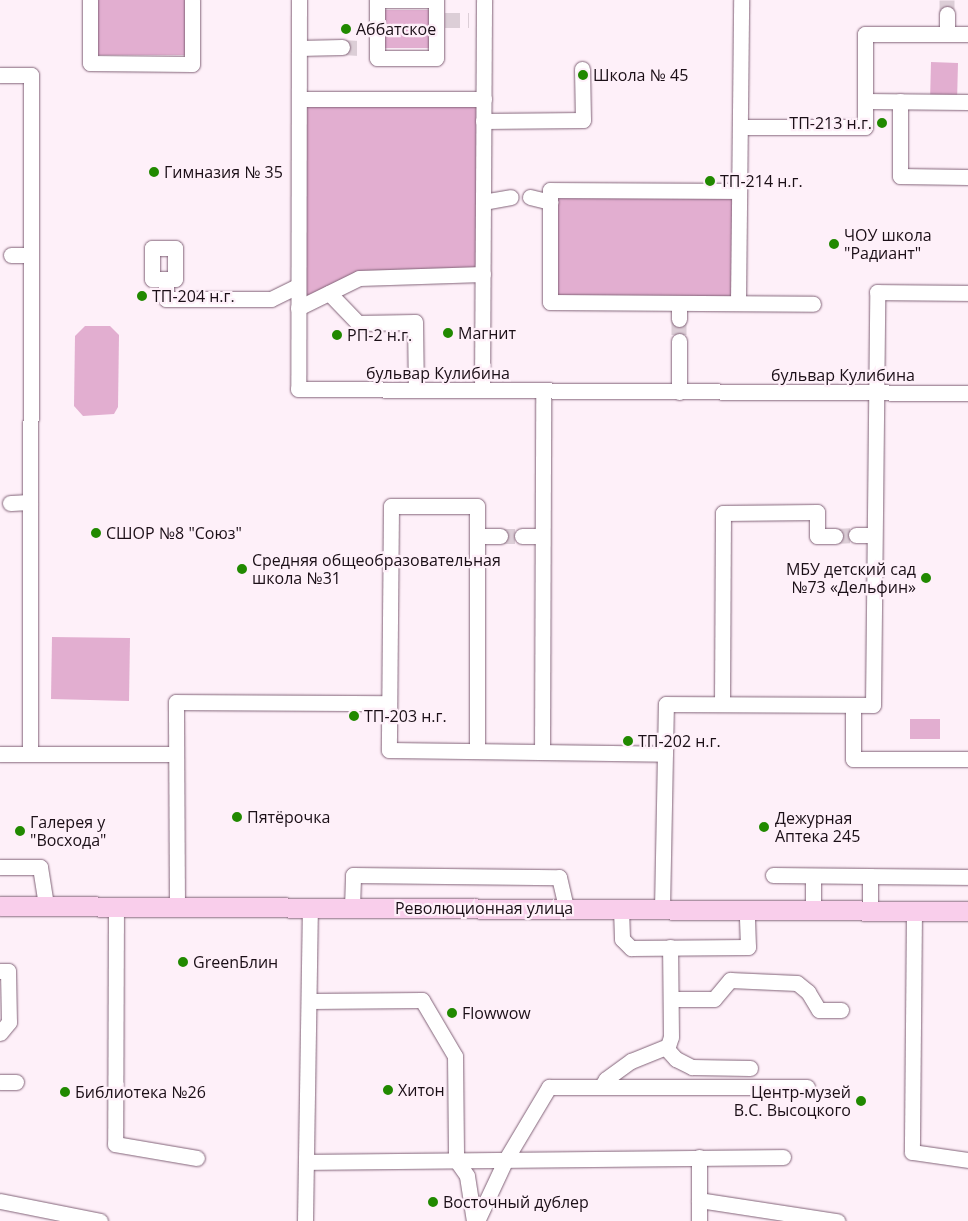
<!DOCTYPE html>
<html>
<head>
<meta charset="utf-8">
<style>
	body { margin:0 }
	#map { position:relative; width:968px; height:1221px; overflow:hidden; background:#fef0f9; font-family:"Open Sans",sans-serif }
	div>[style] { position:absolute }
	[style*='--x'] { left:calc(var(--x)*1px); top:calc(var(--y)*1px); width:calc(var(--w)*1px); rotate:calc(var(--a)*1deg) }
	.green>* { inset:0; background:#e2aed0 }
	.minor-tunnel>* { height:15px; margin-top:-7.5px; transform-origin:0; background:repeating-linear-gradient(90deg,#dcced7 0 15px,transparent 0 23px) }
	.roads { filter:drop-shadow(0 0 1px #826378) drop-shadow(0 0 1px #826378) }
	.minor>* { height:15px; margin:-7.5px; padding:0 7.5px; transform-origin:7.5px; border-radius:7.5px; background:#fff }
	.major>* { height:19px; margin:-9.5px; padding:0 9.5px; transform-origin:9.5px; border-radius:9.5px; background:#f9ceeb }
	.dots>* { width:14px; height:14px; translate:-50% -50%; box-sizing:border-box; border:2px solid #fef0f9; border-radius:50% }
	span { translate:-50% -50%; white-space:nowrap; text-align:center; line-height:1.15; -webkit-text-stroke:4.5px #fef0f9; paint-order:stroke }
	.poi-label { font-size:16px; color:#1b0f17 }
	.left { translate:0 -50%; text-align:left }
	.right { translate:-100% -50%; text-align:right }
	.street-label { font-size:16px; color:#1b0f17 }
</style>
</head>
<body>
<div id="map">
	<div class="green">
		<i style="clip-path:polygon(98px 0,187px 0,187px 55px,98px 55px)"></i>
		<i style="clip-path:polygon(382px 10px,430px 10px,430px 48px,382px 48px)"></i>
		<i style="clip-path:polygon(931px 62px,958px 63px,957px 102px,930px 102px)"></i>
		<i style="clip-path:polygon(300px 100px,482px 101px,481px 273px,359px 276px,299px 307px)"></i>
		<i style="clip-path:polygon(554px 192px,736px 193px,736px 300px,553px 299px)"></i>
		<i style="clip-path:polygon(85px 326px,110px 326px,119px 335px,118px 407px,114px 414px,83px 416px,74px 406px,75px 336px)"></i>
		<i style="clip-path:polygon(52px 637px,130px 638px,129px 701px,51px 699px)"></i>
		<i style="clip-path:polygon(910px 719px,940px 719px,940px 739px,910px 739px)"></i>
	</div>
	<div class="minor-tunnel">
		<i style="--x:947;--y:14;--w:14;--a:-90"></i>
		<i style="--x:445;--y:20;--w:24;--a:0"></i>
		<i style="--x:342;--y:47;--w:22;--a:3"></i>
		<i style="--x:679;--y:319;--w:22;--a:90"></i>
		<i style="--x:500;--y:536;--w:22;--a:0"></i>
		<i style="--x:835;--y:536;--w:21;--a:-3"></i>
	</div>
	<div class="roads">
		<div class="minor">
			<i style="--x:90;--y:0;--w:63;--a:90"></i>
			<i style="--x:90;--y:63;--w:102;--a:0.6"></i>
			<i style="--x:192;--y:64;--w:64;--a:-90"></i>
			<i style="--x:299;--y:0;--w:389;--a:90.1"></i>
			<i style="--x:298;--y:389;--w:670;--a:0.34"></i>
			<i style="--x:377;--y:0;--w:59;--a:0"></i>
			<i style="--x:436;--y:0;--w:58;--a:90"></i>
			<i style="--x:436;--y:58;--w:59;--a:180"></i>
			<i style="--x:377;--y:58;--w:58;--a:-90"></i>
			<i style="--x:947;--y:34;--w:20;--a:-90"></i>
			<i style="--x:299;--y:48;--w:43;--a:-1.3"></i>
			<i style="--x:0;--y:75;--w:31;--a:0"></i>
			<i style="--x:31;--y:75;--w:679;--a:90.08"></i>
			<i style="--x:299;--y:99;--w:185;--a:0"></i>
			<i style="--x:865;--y:101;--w:103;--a:0.6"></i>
			<i style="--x:900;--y:101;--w:75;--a:90"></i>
			<i style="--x:900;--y:176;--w:68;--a:0.8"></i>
			<i style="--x:483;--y:121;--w:100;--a:-0.6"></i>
			<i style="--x:583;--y:120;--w:51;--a:-91.1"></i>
			<i style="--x:740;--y:127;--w:125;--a:0"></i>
			<i style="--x:865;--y:127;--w:93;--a:-90"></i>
			<i style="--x:865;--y:34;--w:103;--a:0"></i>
			<i style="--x:739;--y:191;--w:189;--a:-179.7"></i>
			<i style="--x:550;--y:190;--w:112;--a:90"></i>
			<i style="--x:550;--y:302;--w:263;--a:0.4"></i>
			<i style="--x:530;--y:197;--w:21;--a:14"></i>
			<i style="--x:483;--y:202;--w:28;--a:-10"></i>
			<i style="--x:11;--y:255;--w:19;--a:0"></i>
			<i style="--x:166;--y:279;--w:9;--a:0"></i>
			<i style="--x:175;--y:279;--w:31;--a:-90"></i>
			<i style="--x:175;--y:248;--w:23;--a:180"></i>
			<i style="--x:152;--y:248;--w:31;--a:90"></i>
			<i style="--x:152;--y:279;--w:14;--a:0"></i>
			<i style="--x:166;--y:279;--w:20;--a:90"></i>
			<i style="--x:166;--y:299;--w:105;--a:0"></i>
			<i style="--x:271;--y:299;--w:30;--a:-26"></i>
			<i style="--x:329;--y:293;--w:42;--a:46"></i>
			<i style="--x:358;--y:323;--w:57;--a:-1"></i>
			<i style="--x:415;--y:322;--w:68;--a:89.2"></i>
			<i style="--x:738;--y:303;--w:303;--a:-89.4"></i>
			<i style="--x:298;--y:308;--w:68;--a:-26.2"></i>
			<i style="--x:359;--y:278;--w:124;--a:-1.8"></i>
			<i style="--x:679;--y:319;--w:16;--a:-90"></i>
			<i style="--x:679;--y:341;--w:51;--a:90"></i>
			<i style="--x:482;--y:390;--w:390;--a:-89.7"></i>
			<i style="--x:10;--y:503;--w:20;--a:-3"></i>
			<i style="--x:856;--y:535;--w:18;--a:0"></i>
			<i style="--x:477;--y:536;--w:23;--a:0"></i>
			<i style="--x:522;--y:536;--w:20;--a:0"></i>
			<i style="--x:722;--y:704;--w:191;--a:-89.7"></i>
			<i style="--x:723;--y:513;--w:94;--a:-0.6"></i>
			<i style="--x:817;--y:512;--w:24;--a:90"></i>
			<i style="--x:817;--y:536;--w:18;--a:0"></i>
			<i style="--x:853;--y:705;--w:54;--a:90"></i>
			<i style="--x:853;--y:759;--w:115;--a:0"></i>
			<i style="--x:477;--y:751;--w:245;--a:-90"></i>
			<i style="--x:477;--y:506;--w:86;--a:180"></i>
			<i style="--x:391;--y:506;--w:244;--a:90.5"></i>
			<i style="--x:389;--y:750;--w:276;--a:0.8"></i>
			<i style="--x:542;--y:752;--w:361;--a:-89.8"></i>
			<i style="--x:0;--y:754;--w:176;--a:0"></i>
			<i style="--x:0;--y:867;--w:40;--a:0"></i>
			<i style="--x:40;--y:867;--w:39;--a:81"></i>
			<i style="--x:773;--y:875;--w:97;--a:0.6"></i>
			<i style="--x:813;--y:876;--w:34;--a:90"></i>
			<i style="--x:177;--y:906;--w:204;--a:-90.3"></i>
			<i style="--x:176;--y:702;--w:213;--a:0.3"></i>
			<i style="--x:116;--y:907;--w:237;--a:90.2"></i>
			<i style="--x:115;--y:1144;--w:83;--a:9.7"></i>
			<i style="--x:352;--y:907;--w:32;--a:-88"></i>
			<i style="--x:353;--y:875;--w:206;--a:0.6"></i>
			<i style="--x:559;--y:877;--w:32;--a:77"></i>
			<i style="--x:621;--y:909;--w:30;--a:88"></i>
			<i style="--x:622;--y:939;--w:13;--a:45"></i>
			<i style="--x:631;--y:948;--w:117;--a:-0.5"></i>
			<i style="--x:748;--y:947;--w:37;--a:-92"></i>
			<i style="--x:662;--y:909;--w:205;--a:-88.9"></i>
			<i style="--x:666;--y:704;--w:207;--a:0.3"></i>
			<i style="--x:873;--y:705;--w:413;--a:-89.4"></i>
			<i style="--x:877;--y:292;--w:91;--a:0.6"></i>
			<i style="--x:870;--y:911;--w:35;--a:-90"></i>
			<i style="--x:870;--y:876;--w:98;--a:0.6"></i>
			<i style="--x:914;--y:911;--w:241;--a:90.5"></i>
			<i style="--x:912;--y:1152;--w:57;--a:8.1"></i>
			<i style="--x:0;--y:971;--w:8;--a:0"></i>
			<i style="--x:8;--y:971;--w:51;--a:88.9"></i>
			<i style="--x:9;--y:1022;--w:14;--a:129"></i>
			<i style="--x:671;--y:999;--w:43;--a:0"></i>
			<i style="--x:714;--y:999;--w:25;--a:-50"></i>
			<i style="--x:730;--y:980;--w:67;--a:2.6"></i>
			<i style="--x:797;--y:983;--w:14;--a:39"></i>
			<i style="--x:808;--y:992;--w:21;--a:59"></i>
			<i style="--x:819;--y:1010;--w:22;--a:0"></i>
			<i style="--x:310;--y:1001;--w:112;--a:-0.5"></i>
			<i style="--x:422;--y:1000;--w:65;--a:59.5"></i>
			<i style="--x:455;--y:1056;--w:104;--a:89.4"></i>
			<i style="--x:456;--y:1160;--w:19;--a:55"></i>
			<i style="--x:467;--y:1176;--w:46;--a:81.2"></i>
			<i style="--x:666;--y:1048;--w:15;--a:48"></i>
			<i style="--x:676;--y:1059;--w:18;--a:27"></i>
			<i style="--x:692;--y:1067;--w:58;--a:1"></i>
			<i style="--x:0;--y:1082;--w:16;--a:0"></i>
			<i style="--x:601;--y:1087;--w:9;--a:-58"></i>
			<i style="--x:606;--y:1079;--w:31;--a:-36"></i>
			<i style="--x:631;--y:1061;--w:40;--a:-22"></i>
			<i style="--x:668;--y:1046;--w:9;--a:-72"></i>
			<i style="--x:671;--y:1037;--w:90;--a:-90.6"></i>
			<i style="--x:699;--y:1157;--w:64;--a:90"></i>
			<i style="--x:307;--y:1162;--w:476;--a:-0.6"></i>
			<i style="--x:699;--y:1200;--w:140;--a:8.7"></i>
			<i style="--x:0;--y:1201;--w:102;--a:11.3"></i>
			<i style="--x:305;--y:1221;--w:315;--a:-89.1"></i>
			<i style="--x:477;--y:1221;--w:68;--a:-64.9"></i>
			<i style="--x:506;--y:1159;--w:84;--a:-59.2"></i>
			<i style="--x:549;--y:1087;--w:258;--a:0"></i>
		</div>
		<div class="major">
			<i style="--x:0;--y:906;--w:968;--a:0.3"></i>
		</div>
	</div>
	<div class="dots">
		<i style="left:346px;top:29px;background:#218900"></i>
		<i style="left:583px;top:75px;background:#218900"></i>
		<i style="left:882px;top:123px;background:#218900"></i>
		<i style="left:154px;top:172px;background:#218900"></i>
		<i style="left:710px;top:181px;background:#218900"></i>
		<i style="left:834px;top:244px;background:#218900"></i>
		<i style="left:142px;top:296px;background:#218900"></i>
		<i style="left:448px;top:333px;background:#218900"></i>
		<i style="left:337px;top:335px;background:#218900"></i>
		<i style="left:96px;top:533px;background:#218900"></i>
		<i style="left:242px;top:569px;background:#218900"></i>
		<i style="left:926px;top:578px;background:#218900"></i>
		<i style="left:354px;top:716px;background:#218900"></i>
		<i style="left:628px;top:741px;background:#218900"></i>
		<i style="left:237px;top:817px;background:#218900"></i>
		<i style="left:764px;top:827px;background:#218900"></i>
		<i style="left:20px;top:831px;background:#218900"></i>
		<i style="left:183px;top:962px;background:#218900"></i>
		<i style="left:452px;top:1013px;background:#218900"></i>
		<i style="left:388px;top:1090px;background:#218900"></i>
		<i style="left:65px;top:1092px;background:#218900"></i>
		<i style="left:861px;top:1101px;background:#218900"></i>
		<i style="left:433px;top:1202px;background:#218900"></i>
	</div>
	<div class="poi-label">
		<span class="left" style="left:356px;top:29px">Аббатское</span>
		<span class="left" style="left:593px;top:75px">Школа № 45</span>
		<span class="right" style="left:872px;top:123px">ТП-213 н.г.</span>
		<span class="left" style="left:164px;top:172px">Гимназия № 35</span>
		<span class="left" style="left:720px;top:181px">ТП-214 н.г.</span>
		<span class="left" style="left:844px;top:244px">ЧОУ школа<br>"Радиант"</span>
		<span class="left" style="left:152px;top:296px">ТП-204 н.г.</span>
		<span class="left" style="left:458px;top:333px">Магнит</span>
		<span class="left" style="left:347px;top:335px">РП-2 н.г.</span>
		<span class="left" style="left:106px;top:533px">СШОР №8 "Союз"</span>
		<span class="left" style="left:252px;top:569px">Средняя общеобразовательная<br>школа №31</span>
		<span class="right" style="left:916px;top:578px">МБУ детский сад<br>№73 «Дельфин»</span>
		<span class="left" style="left:364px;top:716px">ТП-203 н.г.</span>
		<span class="left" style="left:638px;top:741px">ТП-202 н.г.</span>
		<span class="left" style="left:247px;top:817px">Пятёрочка</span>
		<span class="left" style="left:775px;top:827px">Дежурная<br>Аптека 245</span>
		<span class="left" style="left:30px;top:831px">Галерея у<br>"Восхода"</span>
		<span class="left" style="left:193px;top:962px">GreenБлин</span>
		<span class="left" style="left:462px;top:1013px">Flowwow</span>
		<span class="left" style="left:398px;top:1090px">Хитон</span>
		<span class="left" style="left:75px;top:1092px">Библиотека №26</span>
		<span class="right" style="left:851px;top:1101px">Центр-музей<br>В.С. Высоцкого</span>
		<span class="left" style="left:443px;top:1202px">Восточный дублер</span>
	</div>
	<div class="street-label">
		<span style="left:438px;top:373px">бульвар Кулибина</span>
		<span style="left:843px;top:375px">бульвар Кулибина</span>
		<span style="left:484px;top:908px">Революционная улица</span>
	</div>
</div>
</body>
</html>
